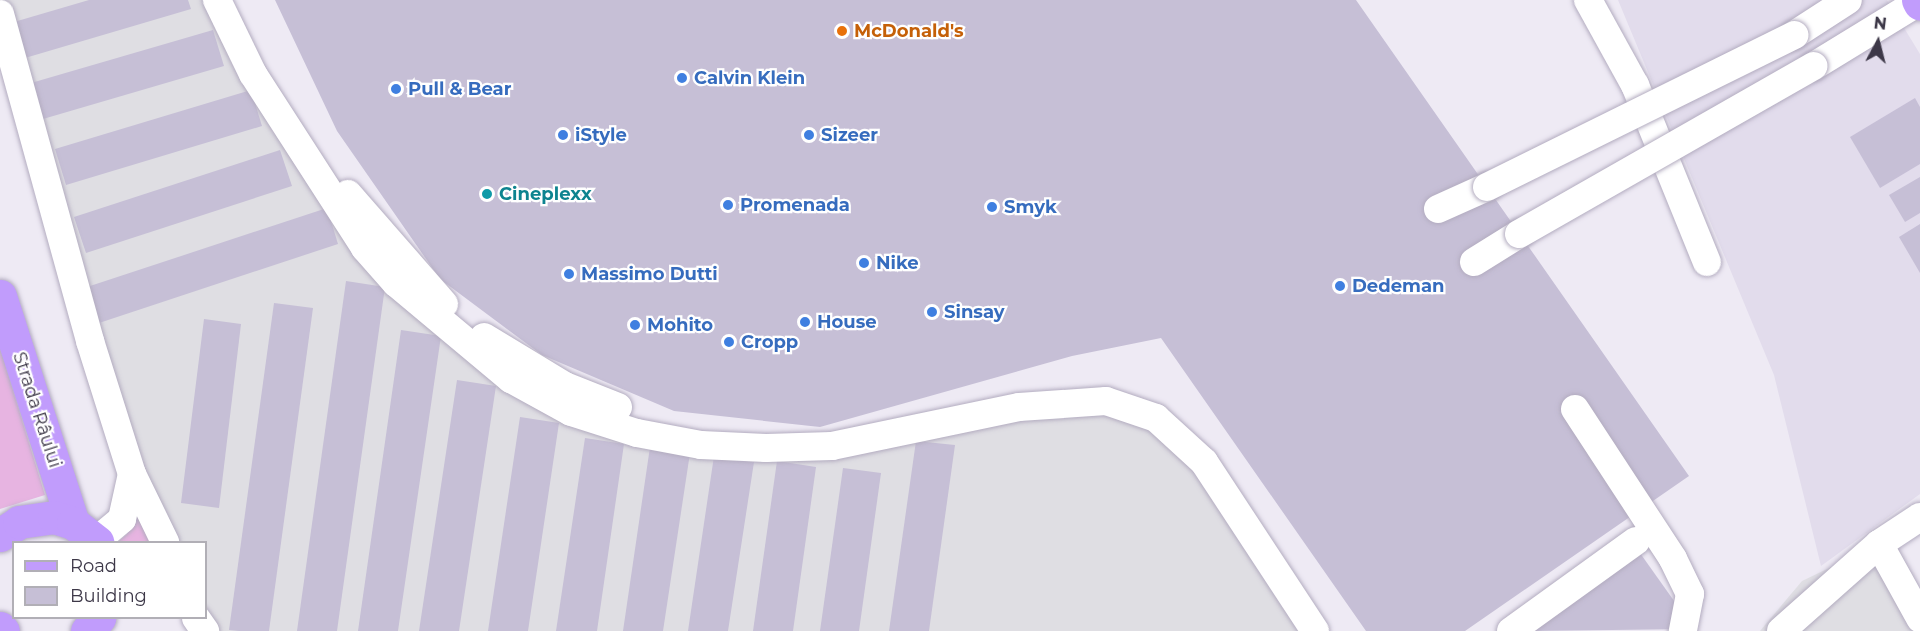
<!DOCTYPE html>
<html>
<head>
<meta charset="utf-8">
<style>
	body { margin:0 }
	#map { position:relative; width:1920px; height:631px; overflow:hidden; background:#eeeaf4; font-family:Montserrat,sans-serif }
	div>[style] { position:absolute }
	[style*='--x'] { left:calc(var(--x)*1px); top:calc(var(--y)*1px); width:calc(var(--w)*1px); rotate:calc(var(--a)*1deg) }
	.residential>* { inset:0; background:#e2dcec }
	.green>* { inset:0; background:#e7b4e1 }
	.parking>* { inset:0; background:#dfdee3 }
	.building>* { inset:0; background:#c6bfd6 }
	.roads { filter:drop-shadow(0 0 2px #b3acc0) drop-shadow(0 0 2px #b3acc0) }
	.minor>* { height:28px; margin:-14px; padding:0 14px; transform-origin:14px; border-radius:14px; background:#fff }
	.major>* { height:33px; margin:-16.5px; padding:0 16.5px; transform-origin:16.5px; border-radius:16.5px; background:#c19cfc }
	.bridges { filter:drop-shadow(0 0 2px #b3acc0) drop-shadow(0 0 2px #b3acc0) }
	.minor-bridge>* { height:28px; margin:-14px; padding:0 14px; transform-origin:14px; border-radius:14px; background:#fff }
	.dots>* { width:16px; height:16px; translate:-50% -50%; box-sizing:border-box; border:3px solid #fff; border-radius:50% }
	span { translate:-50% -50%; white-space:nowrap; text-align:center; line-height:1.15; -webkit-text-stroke:4.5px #fff; paint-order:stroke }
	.food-label { font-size:18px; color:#c56008; font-weight:700 }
	.left { translate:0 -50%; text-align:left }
	.shop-label { font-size:18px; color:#366cbe; font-weight:700 }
	.culture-label { font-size:18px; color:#0d838f; font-weight:700 }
	.street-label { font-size:18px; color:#3d3848 }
	.legend { position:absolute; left:12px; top:541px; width:195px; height:78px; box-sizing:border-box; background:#fff; border:2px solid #b1afb6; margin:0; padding:8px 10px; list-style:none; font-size:18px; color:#3d3848 }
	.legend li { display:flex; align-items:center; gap:12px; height:30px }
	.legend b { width:30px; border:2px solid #b1afb6 }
	.north { position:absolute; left:1848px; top:12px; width:60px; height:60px; -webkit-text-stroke:4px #fff; paint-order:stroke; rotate:7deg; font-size:16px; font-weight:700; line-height:24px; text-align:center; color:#3d3848 }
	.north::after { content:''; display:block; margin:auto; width:21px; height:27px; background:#3d3848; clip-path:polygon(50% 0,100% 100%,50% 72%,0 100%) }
</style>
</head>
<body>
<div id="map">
	<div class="residential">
		<i style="clip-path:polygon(1618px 0,1887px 0,1920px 54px,1920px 494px,1821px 566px,1774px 375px)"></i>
	</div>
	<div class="green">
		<i style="clip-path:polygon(0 348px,45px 495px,0 509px)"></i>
		<i style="clip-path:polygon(137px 513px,150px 542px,118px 542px,127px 534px)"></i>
	</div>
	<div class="parking">
		<i style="clip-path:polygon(0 0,217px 0,365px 248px,571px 412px,766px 448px,1019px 407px,1156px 418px,1315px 631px,205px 631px,206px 542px,165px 542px)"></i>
		<i style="clip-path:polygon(1879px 544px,1920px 631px,1760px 631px,1802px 581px)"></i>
	</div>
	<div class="building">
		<i style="clip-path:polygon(89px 0,188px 0,191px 9px,25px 58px,14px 22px)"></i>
		<i style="clip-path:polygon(275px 0,1356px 0,1689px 476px,1465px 631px,1366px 631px,1161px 338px,1072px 356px,820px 427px,674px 411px,542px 355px,440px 279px,337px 131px)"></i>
		<i style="clip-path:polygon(213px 30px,224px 66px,43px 119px,31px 83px)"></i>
		<i style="clip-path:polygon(251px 90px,262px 126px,66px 185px,55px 149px)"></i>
		<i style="clip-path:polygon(1915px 98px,1920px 107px,1920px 164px,1880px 188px,1850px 137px)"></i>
		<i style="clip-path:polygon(280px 150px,292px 186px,86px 253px,74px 217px)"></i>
		<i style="clip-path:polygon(1920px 177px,1920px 213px,1905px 222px,1889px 195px)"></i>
		<i style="clip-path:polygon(327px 208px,338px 244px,99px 323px,87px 287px)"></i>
		<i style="clip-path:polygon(1920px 224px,1920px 273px,1899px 237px)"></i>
		<i style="clip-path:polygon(346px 281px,385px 287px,337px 631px,297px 631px)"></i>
		<i style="clip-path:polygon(274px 303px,313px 308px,269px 631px,239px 631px,229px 630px)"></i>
		<i style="clip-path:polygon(204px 319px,241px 324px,219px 508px,181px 503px)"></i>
		<i style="clip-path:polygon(401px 330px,441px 336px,398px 631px,358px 631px)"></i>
		<i style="clip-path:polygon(457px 380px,496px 386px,459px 631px,419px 631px)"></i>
		<i style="clip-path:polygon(520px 417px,559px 423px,528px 631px,488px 631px)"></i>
		<i style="clip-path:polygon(585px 438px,624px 444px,597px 631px,556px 631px)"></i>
		<i style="clip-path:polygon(916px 441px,955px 445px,929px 631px,889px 631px)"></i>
		<i style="clip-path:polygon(650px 447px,690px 453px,663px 631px,623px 631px)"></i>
		<i style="clip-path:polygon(714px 456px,754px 462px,728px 631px,688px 631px)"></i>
		<i style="clip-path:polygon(777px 461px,816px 467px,793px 631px,753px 631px)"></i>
		<i style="clip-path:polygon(843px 468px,881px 473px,859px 631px,820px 631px)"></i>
		<i style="clip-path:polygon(1640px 553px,1694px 629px,1530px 631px)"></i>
	</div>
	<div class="roads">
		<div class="minor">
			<i style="--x:217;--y:0;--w:82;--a:64.1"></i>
			<i style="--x:253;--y:74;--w:207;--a:57.2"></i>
			<i style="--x:365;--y:248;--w:47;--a:48.5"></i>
			<i style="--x:396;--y:283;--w:150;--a:39.9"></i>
			<i style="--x:511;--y:379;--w:68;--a:28.8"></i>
			<i style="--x:571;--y:412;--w:69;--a:17.7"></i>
			<i style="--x:637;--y:433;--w:65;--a:10.6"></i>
			<i style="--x:701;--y:445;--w:65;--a:2.6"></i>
			<i style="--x:766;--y:448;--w:66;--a:-1.7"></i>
			<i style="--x:832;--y:446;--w:191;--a:-11.8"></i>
			<i style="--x:1019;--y:407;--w:87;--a:-3.9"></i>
			<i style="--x:1106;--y:401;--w:53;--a:18.8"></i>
			<i style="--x:1156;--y:418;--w:65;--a:42.5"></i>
			<i style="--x:1204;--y:462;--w:202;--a:56.7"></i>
			<i style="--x:1588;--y:0;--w:97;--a:61.1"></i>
			<i style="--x:1635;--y:85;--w:191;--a:67.9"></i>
			<i style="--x:0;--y:14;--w:339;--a:74.6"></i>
			<i style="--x:90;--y:341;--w:139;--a:72.5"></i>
			<i style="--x:132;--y:474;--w:76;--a:64.1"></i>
			<i style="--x:1794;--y:35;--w:64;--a:-32.9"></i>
			<i style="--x:1814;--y:66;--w:124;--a:-31.5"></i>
			<i style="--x:348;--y:194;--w:146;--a:48.9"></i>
			<i style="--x:1438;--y:209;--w:54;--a:-24.2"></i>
			<i style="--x:1474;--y:262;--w:53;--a:-31.9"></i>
			<i style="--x:484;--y:337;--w:95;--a:31.2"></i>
			<i style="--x:565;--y:386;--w:57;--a:21.6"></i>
			<i style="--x:1575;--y:409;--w:179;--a:56.8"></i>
			<i style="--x:1673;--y:559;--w:39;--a:64"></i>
			<i style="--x:1690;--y:594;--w:38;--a:101"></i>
			<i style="--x:96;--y:541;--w:34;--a:-40"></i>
			<i style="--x:122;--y:519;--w:46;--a:-77.5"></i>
			<i style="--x:1879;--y:544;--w:85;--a:61"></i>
			<i style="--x:196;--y:618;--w:16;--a:55"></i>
			<i style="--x:1511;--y:631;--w:154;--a:-35.8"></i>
			<i style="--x:1781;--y:631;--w:131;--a:-41.6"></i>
			<i style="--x:1879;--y:544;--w:49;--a:-33.4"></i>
		</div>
		<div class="major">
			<i style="--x:1918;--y:0;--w:4;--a:63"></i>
			<i style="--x:0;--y:296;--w:238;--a:72.2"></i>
			<i style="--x:0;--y:535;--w:23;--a:-34"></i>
			<i style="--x:19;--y:522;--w:35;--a:-8"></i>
			<i style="--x:54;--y:517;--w:20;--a:18"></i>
			<i style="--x:73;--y:523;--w:31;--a:38"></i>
			<i style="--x:0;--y:628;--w:4;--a:45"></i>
			<i style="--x:87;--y:631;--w:18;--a:-47"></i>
		</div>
	</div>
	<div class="bridges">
		<div class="minor-bridge">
			<i style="--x:1487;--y:187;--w:343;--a:-26.3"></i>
			<i style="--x:1519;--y:234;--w:339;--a:-29.7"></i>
		</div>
	</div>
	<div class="dots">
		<i style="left:842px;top:31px;background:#e8710a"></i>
		<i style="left:682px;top:78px;background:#3f7fe0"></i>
		<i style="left:396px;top:89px;background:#3f7fe0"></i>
		<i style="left:563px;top:135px;background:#3f7fe0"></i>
		<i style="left:809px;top:135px;background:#3f7fe0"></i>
		<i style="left:487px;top:194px;background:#0f9aa8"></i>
		<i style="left:728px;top:205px;background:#3f7fe0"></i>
		<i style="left:992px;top:207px;background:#3f7fe0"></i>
		<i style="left:864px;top:263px;background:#3f7fe0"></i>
		<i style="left:569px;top:274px;background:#3f7fe0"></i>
		<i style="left:1340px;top:286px;background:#3f7fe0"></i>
		<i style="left:932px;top:312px;background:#3f7fe0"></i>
		<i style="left:805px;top:322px;background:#3f7fe0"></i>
		<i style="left:635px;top:325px;background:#3f7fe0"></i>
		<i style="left:729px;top:342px;background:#3f7fe0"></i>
	</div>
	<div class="food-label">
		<span class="left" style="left:854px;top:31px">McDonald's</span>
	</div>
	<div class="shop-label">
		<span class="left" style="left:694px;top:78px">Calvin Klein</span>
		<span class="left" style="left:408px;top:89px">Pull &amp; Bear</span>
		<span class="left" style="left:575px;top:135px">iStyle</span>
		<span class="left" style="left:821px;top:135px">Sizeer</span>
		<span class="left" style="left:740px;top:205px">Promenada</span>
		<span class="left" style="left:1004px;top:207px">Smyk</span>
		<span class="left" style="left:876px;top:263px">Nike</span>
		<span class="left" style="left:581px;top:274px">Massimo Dutti</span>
		<span class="left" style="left:1352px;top:286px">Dedeman</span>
		<span class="left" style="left:944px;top:312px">Sinsay</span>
		<span class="left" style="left:817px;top:322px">House</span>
		<span class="left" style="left:647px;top:325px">Mohito</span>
		<span class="left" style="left:741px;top:342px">Cropp</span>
	</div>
	<div class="culture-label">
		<span class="left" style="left:499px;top:194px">Cineplexx</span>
	</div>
	<div class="street-label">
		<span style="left:37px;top:410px;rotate:72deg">Strada Râului</span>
	</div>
	<ul class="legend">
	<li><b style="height:8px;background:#c19cfc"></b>Road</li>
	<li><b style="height:16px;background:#c6bfd6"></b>Building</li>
	</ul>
	<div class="north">N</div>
</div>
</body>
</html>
